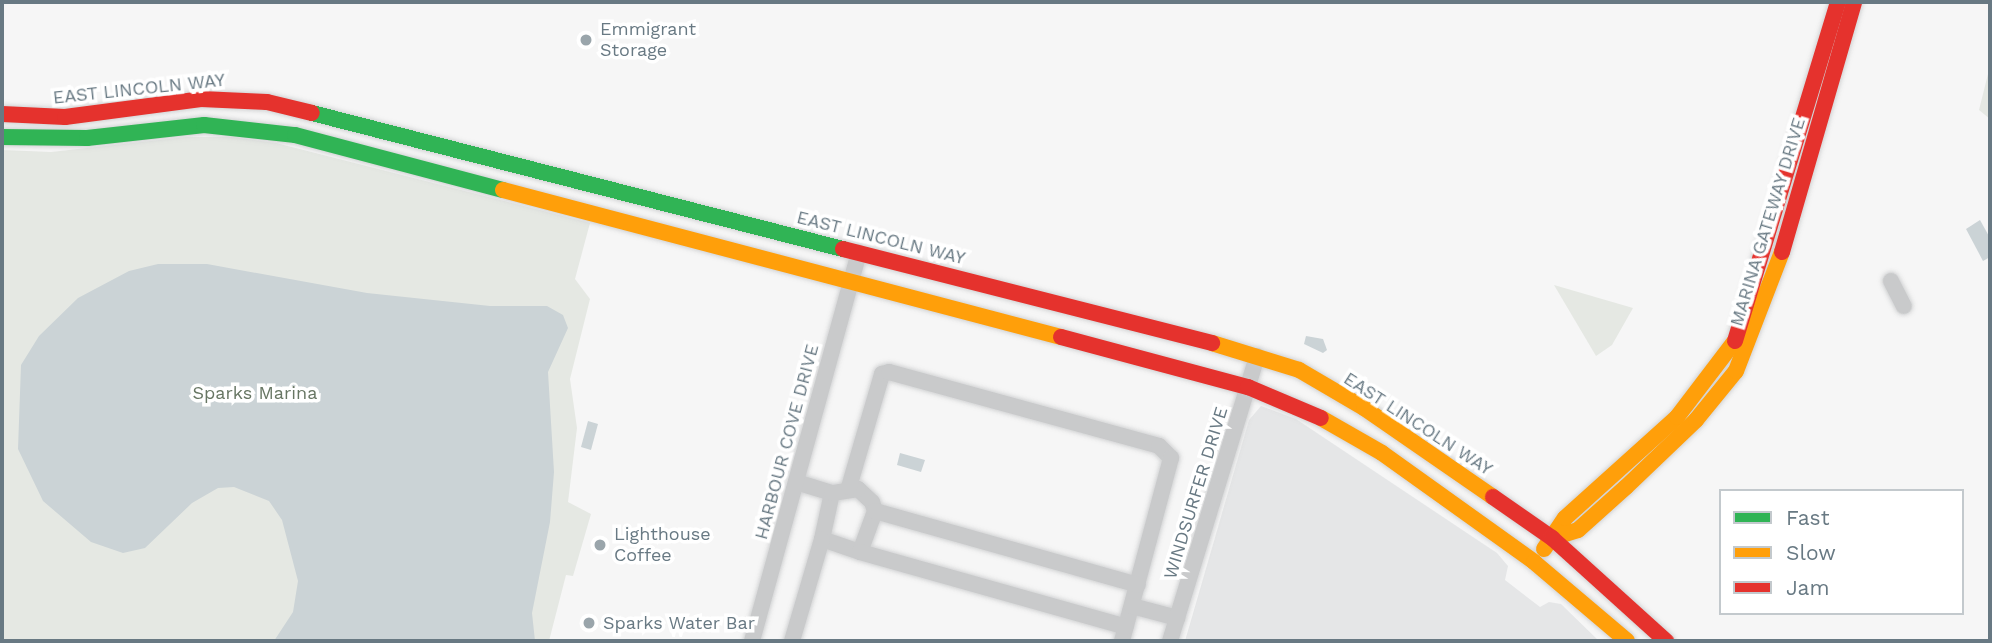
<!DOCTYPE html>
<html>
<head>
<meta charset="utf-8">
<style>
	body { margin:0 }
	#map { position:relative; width:1992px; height:643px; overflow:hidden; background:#f6f6f6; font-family:"Work Sans",sans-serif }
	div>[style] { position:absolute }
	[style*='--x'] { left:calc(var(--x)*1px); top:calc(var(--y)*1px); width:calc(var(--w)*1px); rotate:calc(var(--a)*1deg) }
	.built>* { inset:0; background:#e5e6e7 }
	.green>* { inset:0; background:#e5e8e3 }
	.water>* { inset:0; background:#cbd3d6 }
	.roads { filter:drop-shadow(0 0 2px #d2d3d4) drop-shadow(0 0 2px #d2d3d4) }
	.street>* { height:16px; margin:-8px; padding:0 8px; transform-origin:8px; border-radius:8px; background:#c9cacb }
	.fast>* { height:16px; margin:-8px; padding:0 8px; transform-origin:8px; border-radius:8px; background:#30b455 }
	.slow>* { height:16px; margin:-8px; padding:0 8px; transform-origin:8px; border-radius:8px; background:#ff9f0a }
	.jam>* { height:16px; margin:-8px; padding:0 8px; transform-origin:8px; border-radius:8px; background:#e5322d }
	.dots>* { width:19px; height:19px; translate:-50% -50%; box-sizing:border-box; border:4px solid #fff; border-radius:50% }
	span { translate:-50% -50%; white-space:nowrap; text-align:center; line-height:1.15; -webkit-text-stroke:7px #fff; paint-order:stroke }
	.poi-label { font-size:18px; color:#687983 }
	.left { translate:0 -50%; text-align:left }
	.street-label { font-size:18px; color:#687983 }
	.park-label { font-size:18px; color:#677663 }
	.frame { position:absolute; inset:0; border:4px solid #687983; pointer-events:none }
	.legend { position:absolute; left:1719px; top:489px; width:245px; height:126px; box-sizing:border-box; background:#fff; border:2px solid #c3c9cd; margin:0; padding:9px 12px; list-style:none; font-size:21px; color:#687983 }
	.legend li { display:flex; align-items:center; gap:14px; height:35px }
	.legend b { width:35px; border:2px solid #c3c9cd }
</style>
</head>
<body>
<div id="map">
	<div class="built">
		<i style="clip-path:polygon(1261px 406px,1296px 419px,1497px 553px,1508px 566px,1505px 580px,1540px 607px,1549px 602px,1561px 604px,1599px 641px,1185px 641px,1249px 420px)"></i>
	</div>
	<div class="green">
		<i style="clip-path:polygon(1990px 66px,1990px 119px,1979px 110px)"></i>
		<i style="clip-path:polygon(186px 137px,232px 137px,276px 143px,590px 223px,575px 279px,590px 299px,570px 379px,577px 428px,568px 502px,591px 514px,573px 576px,566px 575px,549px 641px,2px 641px,2px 150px,51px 152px)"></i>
		<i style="clip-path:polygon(1554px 285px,1633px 308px,1612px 345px,1596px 356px)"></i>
	</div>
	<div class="water">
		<i style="clip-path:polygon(1980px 220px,1990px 238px,1990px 257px,1983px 261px,1966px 229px)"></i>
		<i style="clip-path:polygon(158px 264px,207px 264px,367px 293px,490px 306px,547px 306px,563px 315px,568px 328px,548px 372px,554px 472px,550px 522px,532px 613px,535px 641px,274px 641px,293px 612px,298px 581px,282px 520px,269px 501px,234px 487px,218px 488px,192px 503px,145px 548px,123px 553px,91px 542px,43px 501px,18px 449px,21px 365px,39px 336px,78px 298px,129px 271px)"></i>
		<i style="clip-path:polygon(1306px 336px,1323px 339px,1327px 350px,1323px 353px,1304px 344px)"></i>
		<i style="clip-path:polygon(588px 421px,598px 424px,591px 450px,581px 447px)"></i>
		<i style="clip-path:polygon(900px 453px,925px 460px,921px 472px,897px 465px)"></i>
	</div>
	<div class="roads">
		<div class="street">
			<i style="--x:1891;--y:281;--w:28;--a:63"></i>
			<i style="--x:796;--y:482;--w:38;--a:17"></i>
			<i style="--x:832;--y:493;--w:47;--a:102.3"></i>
			<i style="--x:822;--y:539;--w:40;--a:18.9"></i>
			<i style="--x:860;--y:552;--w:44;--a:-69.9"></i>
			<i style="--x:875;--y:511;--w:9;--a:-108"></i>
			<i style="--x:872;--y:502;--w:19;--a:-137"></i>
			<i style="--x:858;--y:489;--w:26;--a:171"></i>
			<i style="--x:849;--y:487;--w:118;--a:-73.7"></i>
			<i style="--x:882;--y:374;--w:7;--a:-16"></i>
			<i style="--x:889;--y:372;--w:280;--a:15.3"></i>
			<i style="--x:1159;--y:446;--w:17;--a:45"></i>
			<i style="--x:1171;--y:458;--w:189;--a:105"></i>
			<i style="--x:875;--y:511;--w:273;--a:15.7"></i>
			<i style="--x:860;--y:552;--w:276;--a:15.7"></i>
			<i style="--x:1132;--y:606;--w:47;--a:14.9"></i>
			<i style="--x:752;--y:641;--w:403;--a:-74.6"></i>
			<i style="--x:792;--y:641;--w:106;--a:-73.6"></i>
			<i style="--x:1170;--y:641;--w:298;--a:-73"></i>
		</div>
		<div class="fast">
			<i style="--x:312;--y:113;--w:548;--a:14.37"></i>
			<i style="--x:2;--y:137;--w:85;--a:0.7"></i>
			<i style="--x:87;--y:138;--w:118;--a:-6.3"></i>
			<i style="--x:204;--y:125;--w:92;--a:6.3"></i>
			<i style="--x:295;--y:135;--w:215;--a:14.8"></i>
		</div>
		<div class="slow">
			<i style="--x:503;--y:190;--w:577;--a:14.76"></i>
			<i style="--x:1212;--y:343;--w:91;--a:17.2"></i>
			<i style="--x:1299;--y:370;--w:75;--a:30.3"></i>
			<i style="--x:1364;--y:408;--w:157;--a:34.6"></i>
			<i style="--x:1321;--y:418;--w:70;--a:29.8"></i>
			<i style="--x:1382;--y:453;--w:187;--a:35.6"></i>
			<i style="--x:1534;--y:562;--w:122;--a:40.3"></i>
			<i style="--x:1552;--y:538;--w:27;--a:-17"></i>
			<i style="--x:1578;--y:530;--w:64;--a:-41.9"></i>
			<i style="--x:1626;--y:487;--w:97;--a:-43.7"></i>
			<i style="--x:1696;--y:420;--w:63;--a:-50.8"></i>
			<i style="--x:1736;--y:371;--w:128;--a:-68.9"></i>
			<i style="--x:1544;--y:549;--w:37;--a:-56"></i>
			<i style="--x:1565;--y:518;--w:151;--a:-42"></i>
			<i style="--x:1677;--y:417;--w:96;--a:-52.7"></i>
		</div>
		<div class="jam">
			<i style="--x:2;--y:114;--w:63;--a:2.7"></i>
			<i style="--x:65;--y:117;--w:137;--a:-7.5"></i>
			<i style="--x:201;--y:99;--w:66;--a:2.6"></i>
			<i style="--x:267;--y:102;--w:46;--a:13.7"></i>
			<i style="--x:843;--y:249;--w:381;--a:14.3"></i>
			<i style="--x:1782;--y:252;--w:260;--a:-73.9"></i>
			<i style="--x:1061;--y:337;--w:194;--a:15"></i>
			<i style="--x:1248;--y:387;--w:79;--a:23"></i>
			<i style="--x:1735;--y:341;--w:354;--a:-73.1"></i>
			<i style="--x:1493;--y:497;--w:72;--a:34.8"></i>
			<i style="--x:1552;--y:538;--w:154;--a:42.1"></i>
		</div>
	</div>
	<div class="dots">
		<i style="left:586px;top:40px;background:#9aa5ab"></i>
		<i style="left:600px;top:545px;background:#9aa5ab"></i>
		<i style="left:589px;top:623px;background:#9aa5ab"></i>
	</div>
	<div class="poi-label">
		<span class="left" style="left:600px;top:40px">Emmigrant<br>Storage</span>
		<span class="left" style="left:614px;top:545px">Lighthouse<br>Coffee</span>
		<span class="left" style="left:603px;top:623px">Sparks Water Bar</span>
	</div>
	<div class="street-label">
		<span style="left:139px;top:89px;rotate:-6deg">EAST LINCOLN WAY</span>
		<span style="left:1768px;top:222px;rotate:-73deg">MARINA GATEWAY DRIVE</span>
		<span style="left:881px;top:238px;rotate:14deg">EAST LINCOLN WAY</span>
		<span style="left:1418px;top:424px;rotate:33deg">EAST LINCOLN WAY</span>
		<span style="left:787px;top:442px;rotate:-75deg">HARBOUR COVE DRIVE</span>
		<span style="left:1196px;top:493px;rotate:-73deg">WINDSURFER DRIVE</span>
	</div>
	<div class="park-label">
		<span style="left:255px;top:393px">Sparks Marina</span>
	</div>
	<div class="frame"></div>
	<ul class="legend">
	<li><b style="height:9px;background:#30b455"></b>Fast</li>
	<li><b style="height:9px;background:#ff9f0a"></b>Slow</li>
	<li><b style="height:9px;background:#e5322d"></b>Jam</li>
	</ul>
</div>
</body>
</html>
